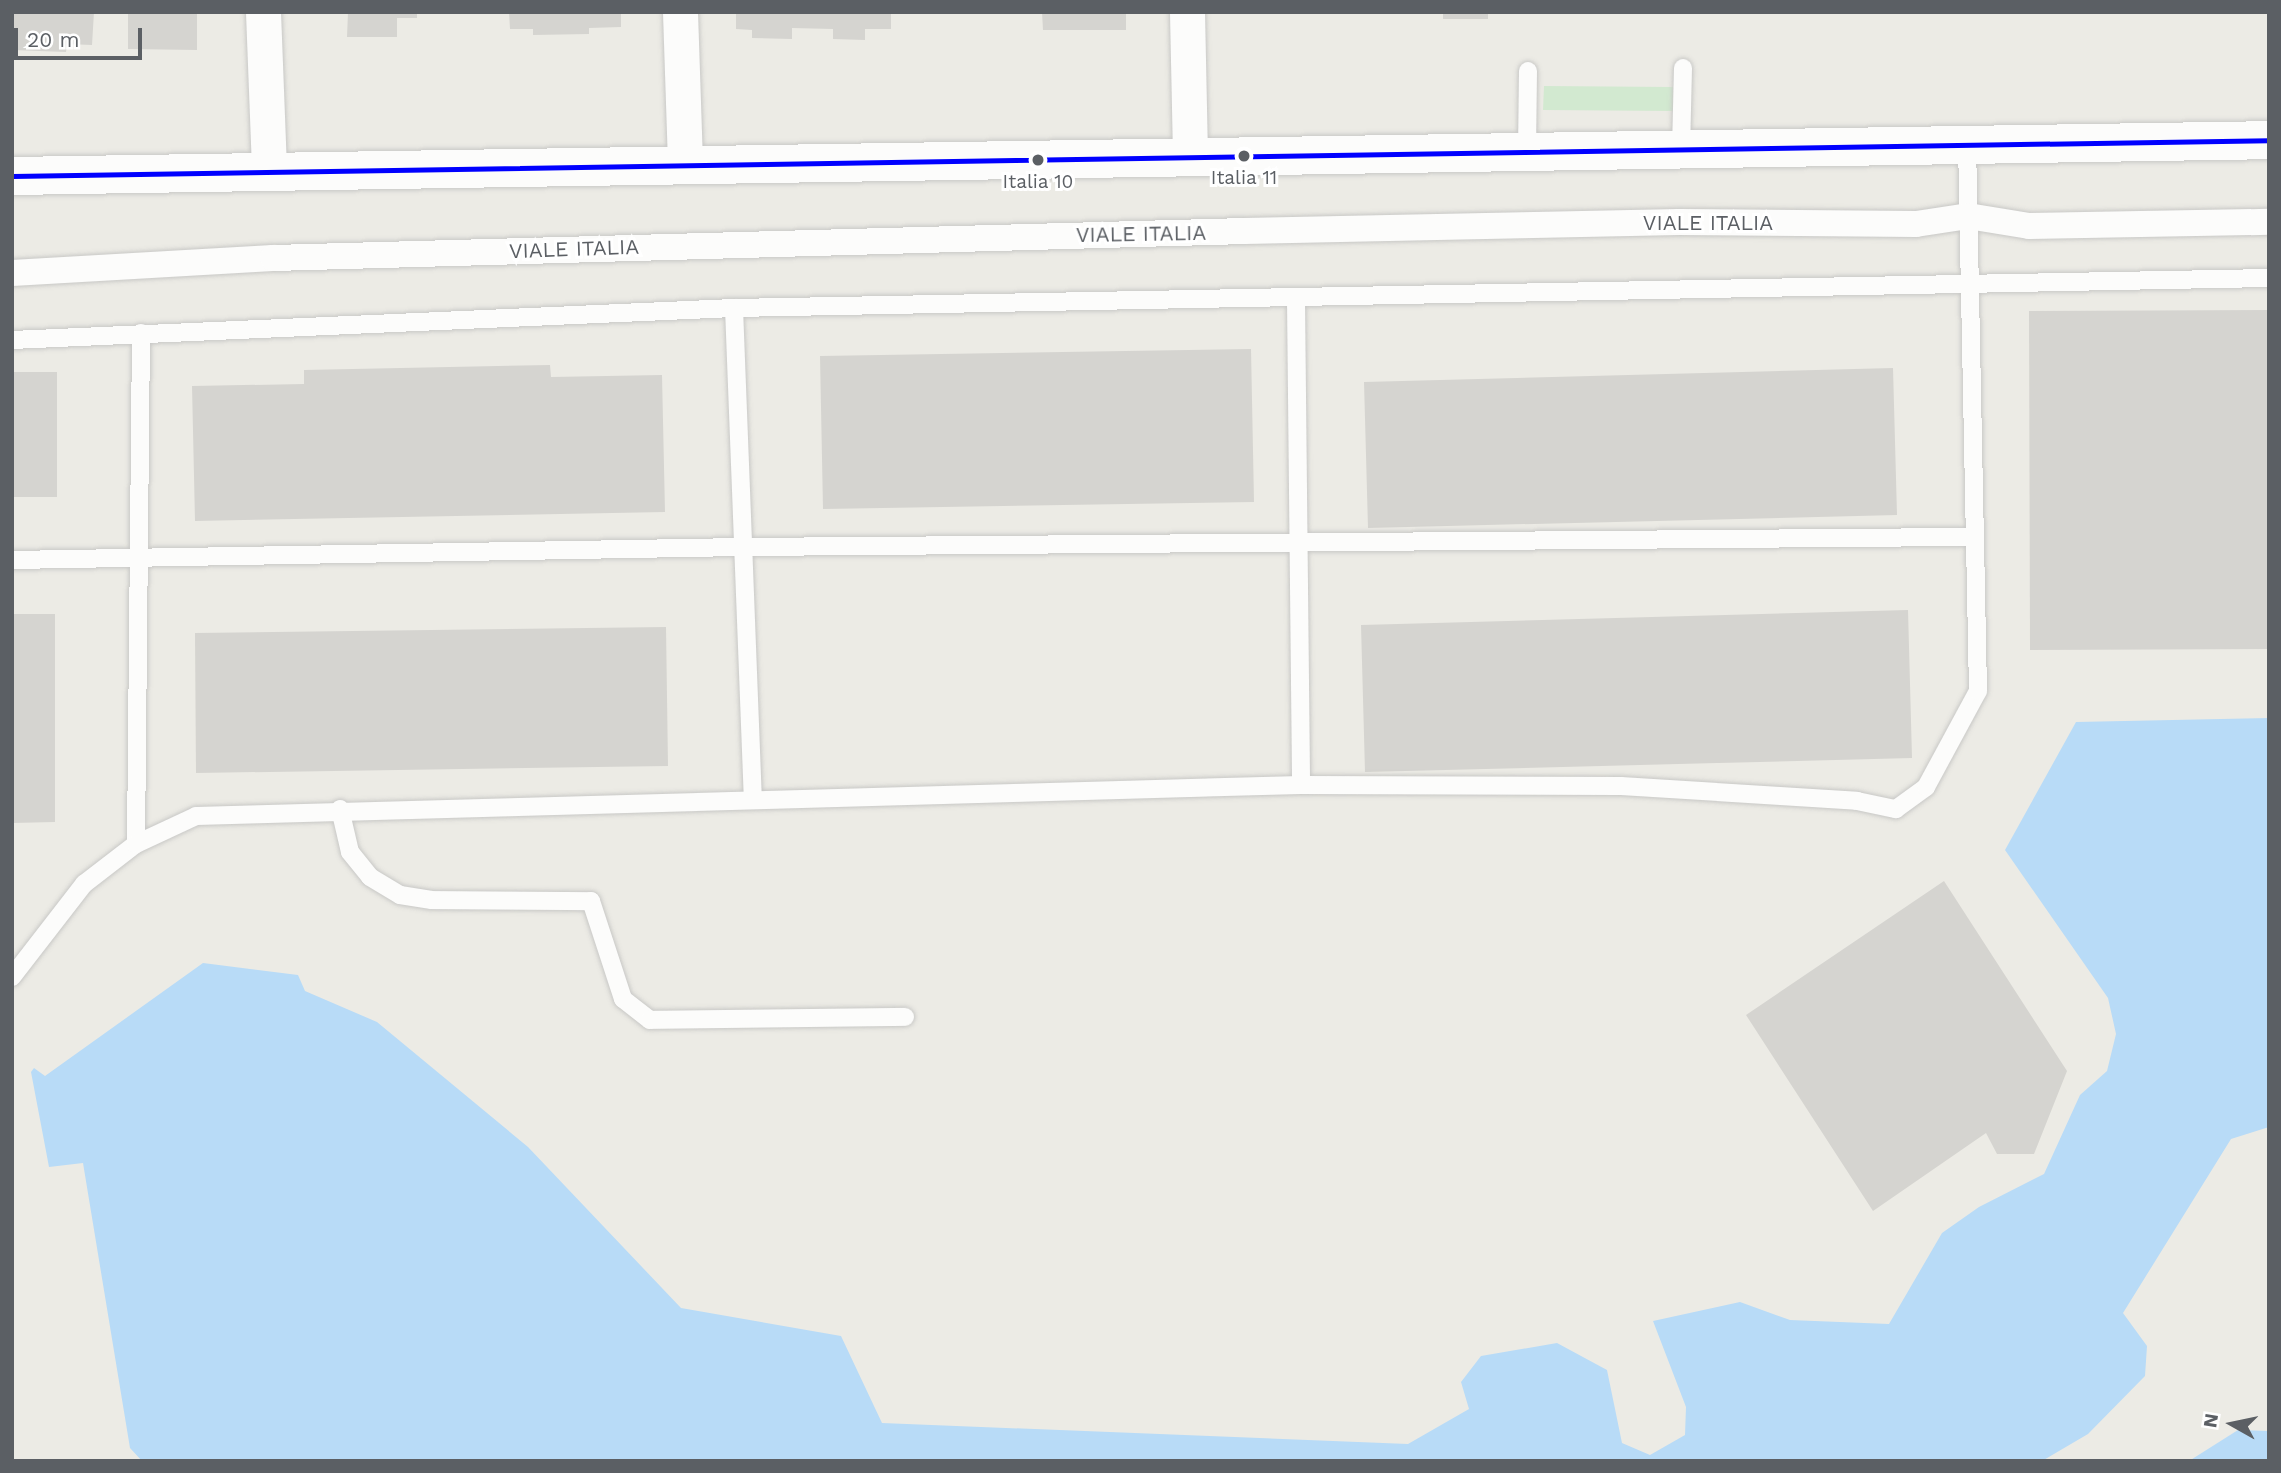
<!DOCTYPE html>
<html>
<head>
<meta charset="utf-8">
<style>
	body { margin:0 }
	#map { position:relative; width:2281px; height:1473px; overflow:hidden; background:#ecebe5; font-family:"Work Sans",sans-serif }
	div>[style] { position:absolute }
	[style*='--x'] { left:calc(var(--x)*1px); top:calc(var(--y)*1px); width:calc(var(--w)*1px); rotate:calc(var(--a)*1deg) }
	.green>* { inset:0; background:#d2e9d0 }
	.water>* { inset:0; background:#b8dbf7 }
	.building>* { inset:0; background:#d5d4d0 }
	.roads { filter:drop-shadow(0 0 2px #c8c8c6) drop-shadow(0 0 2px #c8c8c6) }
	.service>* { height:18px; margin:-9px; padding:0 9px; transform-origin:9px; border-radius:9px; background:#fcfcfb }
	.pedestrian>* { height:26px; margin:-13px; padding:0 13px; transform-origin:13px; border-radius:13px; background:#fcfcfb }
	.minor>* { height:35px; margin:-17.5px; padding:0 17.5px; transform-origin:17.5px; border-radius:17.5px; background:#fcfcfb }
	.secondary>* { height:38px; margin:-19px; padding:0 19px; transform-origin:19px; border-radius:19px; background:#fcfcfb }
	.bus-1>* { height:5px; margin:-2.5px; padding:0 2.5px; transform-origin:2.5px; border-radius:2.5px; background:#00f }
	.dots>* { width:19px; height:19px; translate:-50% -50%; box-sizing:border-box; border:4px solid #fff; border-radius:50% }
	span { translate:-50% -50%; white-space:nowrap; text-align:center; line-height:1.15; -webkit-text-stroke:6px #fff; paint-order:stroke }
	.bus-label { font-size:19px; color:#5b5f64 }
	.street-label { font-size:21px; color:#5b5f64 }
	.frame { position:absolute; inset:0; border:14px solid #5b5f64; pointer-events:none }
	.north { position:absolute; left:2197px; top:1389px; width:70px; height:70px; -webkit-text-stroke:5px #fff; paint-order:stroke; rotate:279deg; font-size:19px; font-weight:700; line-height:28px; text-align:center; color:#5b5f64 }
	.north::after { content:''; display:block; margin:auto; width:24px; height:32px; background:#5b5f64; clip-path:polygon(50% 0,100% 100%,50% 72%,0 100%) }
	.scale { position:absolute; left:14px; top:28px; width:128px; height:32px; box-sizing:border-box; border:4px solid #5b5f64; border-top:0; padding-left:9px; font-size:21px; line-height:24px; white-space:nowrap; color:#5b5f64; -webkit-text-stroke:5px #fff; paint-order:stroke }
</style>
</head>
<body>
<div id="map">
	<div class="green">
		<i style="clip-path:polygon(1544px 86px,1673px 87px,1673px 111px,1543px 110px)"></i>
	</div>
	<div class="water">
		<i style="clip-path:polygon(2269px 718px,2269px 1127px,2231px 1139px,2123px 1313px,2147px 1346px,2145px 1376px,2088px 1434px,2042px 1461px,142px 1461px,130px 1448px,83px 1163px,49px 1167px,31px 1072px,34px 1068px,45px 1076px,203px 963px,298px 975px,305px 991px,377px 1022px,528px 1147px,681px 1308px,841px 1336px,882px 1423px,1408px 1444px,1469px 1409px,1461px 1382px,1481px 1356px,1557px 1343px,1607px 1370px,1622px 1443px,1650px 1455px,1685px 1435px,1686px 1407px,1653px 1321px,1740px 1302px,1790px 1320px,1889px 1324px,1942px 1233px,1979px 1207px,2044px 1174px,2080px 1095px,2107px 1071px,2116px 1034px,2108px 998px,2005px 850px,2076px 722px)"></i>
		<i style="clip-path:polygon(2238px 1430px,2269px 1431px,2269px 1461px,2189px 1461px)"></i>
	</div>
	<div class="building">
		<i style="clip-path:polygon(12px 12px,94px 12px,92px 45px,67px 44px,66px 52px,12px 50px)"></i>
		<i style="clip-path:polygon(128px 12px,197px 12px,197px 50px,128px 49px)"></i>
		<i style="clip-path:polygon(348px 12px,417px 12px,417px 18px,397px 18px,397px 37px,347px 37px)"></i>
		<i style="clip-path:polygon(509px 12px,621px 12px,621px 27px,589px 28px,589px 34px,533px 35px,533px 29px,510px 29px)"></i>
		<i style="clip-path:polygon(736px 12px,891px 12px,891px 29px,865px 29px,865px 40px,833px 39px,833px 29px,792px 28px,792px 39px,752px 38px,752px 30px,736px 29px)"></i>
		<i style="clip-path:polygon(1042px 12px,1126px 12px,1126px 30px,1043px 30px)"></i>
		<i style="clip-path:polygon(1443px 12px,1488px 12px,1488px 19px,1443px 19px)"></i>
		<i style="clip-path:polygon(2269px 310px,2269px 649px,2030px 650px,2029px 311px)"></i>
		<i style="clip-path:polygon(1251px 349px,1254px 502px,823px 509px,820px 356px)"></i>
		<i style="clip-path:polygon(550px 365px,551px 377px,662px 375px,665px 512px,195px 521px,192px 386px,304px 384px,304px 370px)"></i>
		<i style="clip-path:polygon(1893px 368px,1897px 515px,1368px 528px,1364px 382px)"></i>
		<i style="clip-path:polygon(12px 372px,57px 372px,57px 497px,12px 497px)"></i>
		<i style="clip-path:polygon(1908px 610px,1912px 758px,1365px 772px,1361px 625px)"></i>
		<i style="clip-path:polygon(12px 614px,55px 614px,55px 822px,12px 823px)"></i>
		<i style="clip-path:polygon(666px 627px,668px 766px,196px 773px,195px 633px)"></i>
		<i style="clip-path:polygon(1944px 881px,2067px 1071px,2034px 1154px,1997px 1154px,1986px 1133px,1873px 1211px,1746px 1015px)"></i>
	</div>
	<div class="roads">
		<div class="service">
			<i style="--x:1681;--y:150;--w:82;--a:-88.6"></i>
			<i style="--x:1527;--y:152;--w:81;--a:-89.3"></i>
			<i style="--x:1296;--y:300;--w:485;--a:89.4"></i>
			<i style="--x:734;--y:308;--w:491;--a:87.8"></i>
			<i style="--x:12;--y:340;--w:723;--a:-2.54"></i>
			<i style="--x:734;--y:308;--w:1535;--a:-1.12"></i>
			<i style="--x:12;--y:560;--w:732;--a:-1.02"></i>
			<i style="--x:744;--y:547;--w:1230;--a:-0.47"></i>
			<i style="--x:340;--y:809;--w:44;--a:76.9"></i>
			<i style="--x:350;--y:852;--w:32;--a:51"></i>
			<i style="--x:370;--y:877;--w:35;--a:31"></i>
			<i style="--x:400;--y:895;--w:32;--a:9"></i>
			<i style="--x:432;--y:900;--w:159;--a:0.4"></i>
			<i style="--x:591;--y:901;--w:103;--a:71.9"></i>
			<i style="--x:623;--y:999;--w:34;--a:38"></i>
			<i style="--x:650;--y:1020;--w:255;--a:-0.7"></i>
			<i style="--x:136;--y:844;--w:511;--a:-89.44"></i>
			<i style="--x:12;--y:977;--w:118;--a:-52.3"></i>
			<i style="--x:84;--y:884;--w:66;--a:-37.6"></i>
			<i style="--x:136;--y:844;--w:66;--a:-25"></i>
			<i style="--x:196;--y:816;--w:1105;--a:-1.61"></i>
			<i style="--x:1301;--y:785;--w:320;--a:0.2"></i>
			<i style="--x:1621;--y:786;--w:236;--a:3.6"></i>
			<i style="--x:1857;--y:801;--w:40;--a:12"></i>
			<i style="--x:1896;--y:809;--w:37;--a:-36"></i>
			<i style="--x:1926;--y:787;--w:109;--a:-61.6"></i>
			<i style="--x:1978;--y:691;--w:546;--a:-91.15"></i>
		</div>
		<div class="pedestrian">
			<i style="--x:12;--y:273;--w:261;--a:-3.3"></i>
			<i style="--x:273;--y:258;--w:971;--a:-1.59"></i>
			<i style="--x:1244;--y:231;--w:435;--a:-1.2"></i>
			<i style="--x:1679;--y:222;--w:237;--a:0.5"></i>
			<i style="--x:1916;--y:224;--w:53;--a:-8.7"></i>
			<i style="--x:1968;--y:216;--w:62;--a:9.3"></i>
			<i style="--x:2029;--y:226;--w:240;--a:-1"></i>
		</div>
		<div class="minor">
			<i style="--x:263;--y:12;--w:159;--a:87.8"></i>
			<i style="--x:680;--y:12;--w:154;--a:88.1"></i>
			<i style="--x:1187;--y:12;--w:143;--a:88.8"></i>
		</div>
		<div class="secondary">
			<i style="--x:12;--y:176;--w:2257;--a:-0.91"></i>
		</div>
	</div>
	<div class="bus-1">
		<i style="--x:12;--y:176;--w:2257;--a:-0.91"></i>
	</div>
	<div class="dots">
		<i style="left:1244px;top:156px;background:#5b5f64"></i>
		<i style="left:1038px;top:160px;background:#5b5f64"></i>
	</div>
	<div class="bus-label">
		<span style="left:1244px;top:178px">Italia 11</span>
		<span style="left:1038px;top:182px">Italia 10</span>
	</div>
	<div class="street-label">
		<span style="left:1708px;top:223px">VIALE ITALIA</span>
		<span style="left:1141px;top:234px;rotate:-1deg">VIALE ITALIA</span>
		<span style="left:574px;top:249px;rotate:-2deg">VIALE ITALIA</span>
	</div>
	<div class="frame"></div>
	<div class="north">N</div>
	<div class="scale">20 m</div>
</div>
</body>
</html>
